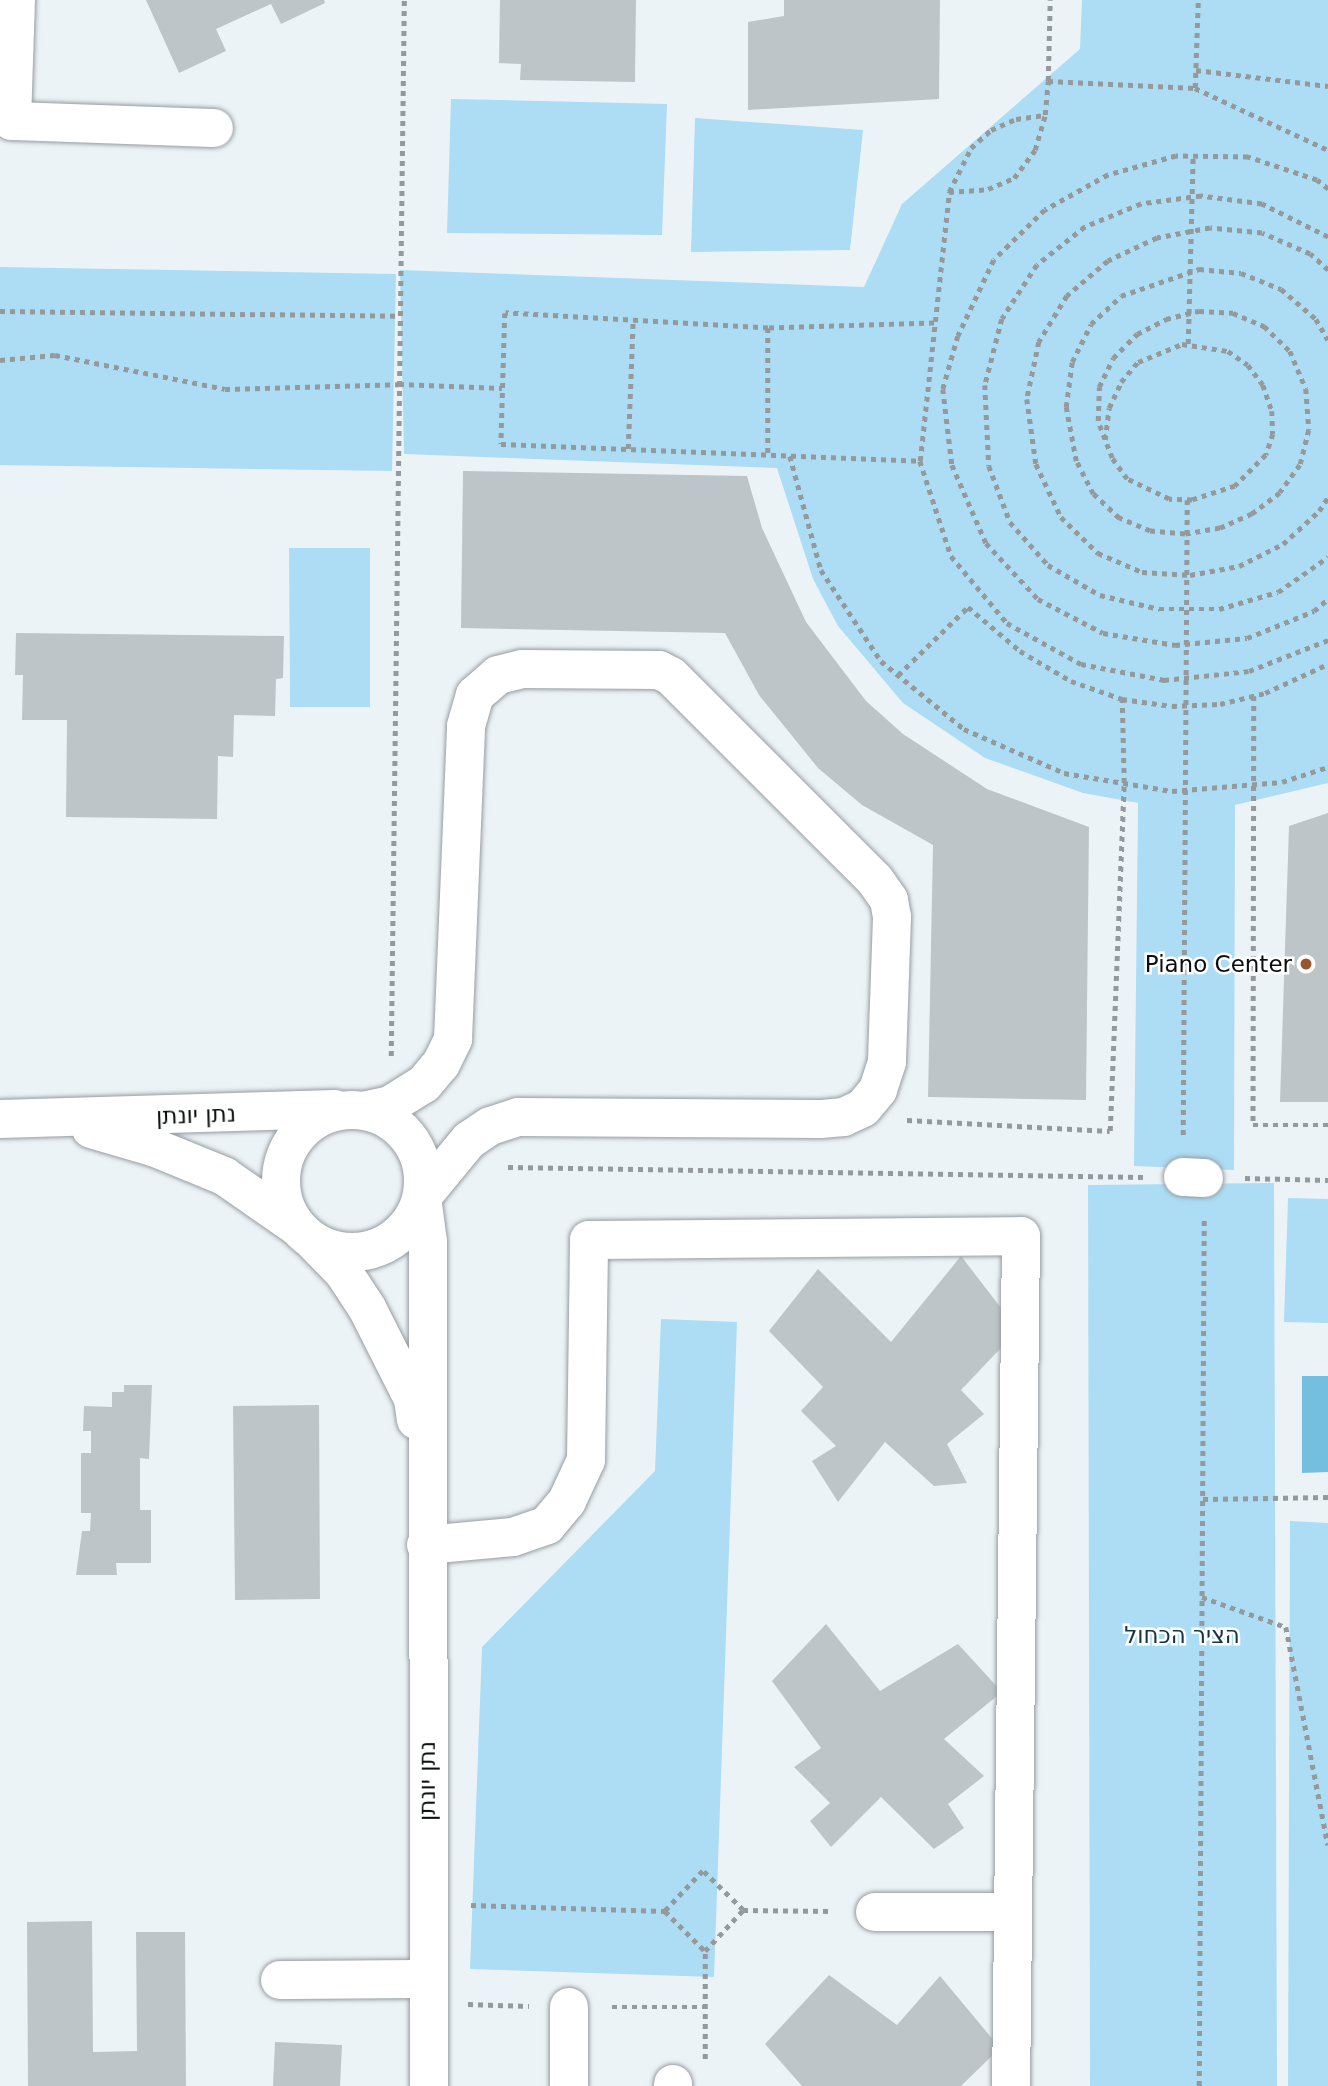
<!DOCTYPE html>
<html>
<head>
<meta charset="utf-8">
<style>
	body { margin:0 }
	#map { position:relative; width:1328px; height:2086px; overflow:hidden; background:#ecf3f7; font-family:"DejaVu Sans",Heebo,sans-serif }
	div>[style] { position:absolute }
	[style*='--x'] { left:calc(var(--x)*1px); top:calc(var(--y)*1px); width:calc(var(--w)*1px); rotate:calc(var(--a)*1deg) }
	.green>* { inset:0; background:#acddf5 }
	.water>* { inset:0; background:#74bee0 }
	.building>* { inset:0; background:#bec5c9 }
	.path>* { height:4.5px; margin-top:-2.25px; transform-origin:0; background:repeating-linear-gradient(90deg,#94999c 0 5px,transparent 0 10px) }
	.roads { filter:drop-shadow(0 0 2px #969da0) drop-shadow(0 0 2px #969da0) }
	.minor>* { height:38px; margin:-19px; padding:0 19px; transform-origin:19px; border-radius:19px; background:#fff }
	.minor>.ring { margin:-19px; padding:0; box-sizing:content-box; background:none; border:38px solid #fff; border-radius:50% }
	.dots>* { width:19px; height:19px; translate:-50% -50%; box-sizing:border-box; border:4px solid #fff; border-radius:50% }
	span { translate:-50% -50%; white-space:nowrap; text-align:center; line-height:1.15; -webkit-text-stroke:5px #fff; paint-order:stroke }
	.poi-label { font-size:23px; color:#0b0e0f }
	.right { translate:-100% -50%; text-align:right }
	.street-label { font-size:23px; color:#0b0e0f }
	.park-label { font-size:23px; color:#133544 }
</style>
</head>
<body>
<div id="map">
	<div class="green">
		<i style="clip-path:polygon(1082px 0,1328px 0,1328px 783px,1235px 805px,1234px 1170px,1134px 1166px,1138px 803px,1083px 793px,985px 758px,903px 703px,838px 626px,813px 579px,777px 468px,404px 454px,400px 270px,864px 287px,902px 204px,1080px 49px)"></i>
		<i style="clip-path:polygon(451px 99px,667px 104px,662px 235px,447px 233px)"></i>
		<i style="clip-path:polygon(695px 118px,863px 130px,850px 250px,691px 252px)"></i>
		<i style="clip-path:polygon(0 267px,396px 274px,392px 471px,0 465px)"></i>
		<i style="clip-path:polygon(289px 548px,370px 548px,370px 707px,290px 707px)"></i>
		<i style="clip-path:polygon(1274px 1183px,1277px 2086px,1090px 2086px,1088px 1185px)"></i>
		<i style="clip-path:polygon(1288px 1198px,1328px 1199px,1328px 1323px,1284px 1322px)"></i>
		<i style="clip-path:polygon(661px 1319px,737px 1322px,714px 1977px,470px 1969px,482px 1647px,655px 1471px)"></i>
		<i style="clip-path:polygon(1290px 1521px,1328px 1523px,1328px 2086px,1288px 2086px)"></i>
	</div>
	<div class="water">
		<i style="clip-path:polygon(1302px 1376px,1328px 1376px,1328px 1472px,1302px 1473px)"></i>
	</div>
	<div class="building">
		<i style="clip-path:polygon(146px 0,324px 0,325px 3px,281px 24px,271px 4px,216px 29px,226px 51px,179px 73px)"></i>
		<i style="clip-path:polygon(500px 0,636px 0,635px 82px,520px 80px,521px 64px,499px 63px)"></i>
		<i style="clip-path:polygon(784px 0,940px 0,939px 99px,748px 110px,748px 22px,784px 16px)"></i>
		<i style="clip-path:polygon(463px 471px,747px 476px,762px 528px,806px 622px,866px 701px,903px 734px,987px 789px,1089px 827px,1086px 1100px,928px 1097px,933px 845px,862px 805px,818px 768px,759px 695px,725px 633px,461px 628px)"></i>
		<i style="clip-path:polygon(16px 633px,284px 636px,283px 678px,276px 679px,275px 716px,234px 715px,233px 757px,218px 756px,217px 819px,66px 817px,67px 720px,22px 720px,23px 675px,15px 675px)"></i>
		<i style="clip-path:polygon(1328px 813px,1328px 1102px,1280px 1102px,1289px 826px)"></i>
		<i style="clip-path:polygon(961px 1256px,1018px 1330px,961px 1390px,984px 1414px,947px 1444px,967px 1483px,934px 1486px,885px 1442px,838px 1502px,812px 1461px,836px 1446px,801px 1411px,823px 1387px,769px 1331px,818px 1269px,891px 1342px)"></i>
		<i style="clip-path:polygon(124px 1385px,152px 1385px,149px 1459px,140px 1458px,140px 1510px,151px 1510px,151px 1563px,116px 1563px,117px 1575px,76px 1575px,82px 1531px,90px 1531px,91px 1513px,81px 1513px,81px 1453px,91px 1453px,91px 1431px,83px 1431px,84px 1406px,112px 1407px,112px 1392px,124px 1392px)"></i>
		<i style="clip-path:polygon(319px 1405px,320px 1599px,235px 1600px,233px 1406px)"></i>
		<i style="clip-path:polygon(826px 1624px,880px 1691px,958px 1644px,1002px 1692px,944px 1739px,984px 1776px,948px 1804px,964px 1828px,934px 1849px,881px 1797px,831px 1847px,810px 1821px,830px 1803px,794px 1767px,821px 1748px,772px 1681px)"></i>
		<i style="clip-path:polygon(92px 1921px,93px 2052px,137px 2051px,136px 1932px,185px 1932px,186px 2086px,28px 2086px,27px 1922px)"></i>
		<i style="clip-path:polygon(829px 1975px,897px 2025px,940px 1976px,1000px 2048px,961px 2086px,802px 2086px,765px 2044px)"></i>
		<i style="clip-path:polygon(275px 2042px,342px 2045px,340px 2086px,273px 2086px)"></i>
	</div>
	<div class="path">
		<i style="--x:1196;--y:70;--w:133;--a:6.9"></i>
		<i style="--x:1048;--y:81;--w:81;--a:-88.6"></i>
		<i style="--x:1195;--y:88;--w:88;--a:-88"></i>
		<i style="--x:1328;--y:189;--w:14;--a:-141"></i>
		<i style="--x:1317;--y:180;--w:73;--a:-161.6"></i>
		<i style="--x:1248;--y:157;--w:72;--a:-179.2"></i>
		<i style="--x:1176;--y:156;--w:71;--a:164.4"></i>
		<i style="--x:1108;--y:175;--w:72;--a:150.9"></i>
		<i style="--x:1045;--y:210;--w:71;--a:135.6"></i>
		<i style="--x:994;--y:260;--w:84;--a:115.3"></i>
		<i style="--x:958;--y:336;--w:55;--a:105.8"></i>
		<i style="--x:943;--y:389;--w:77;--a:83.2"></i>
		<i style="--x:952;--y:465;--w:85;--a:66.4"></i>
		<i style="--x:986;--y:543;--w:76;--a:47.1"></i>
		<i style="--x:1038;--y:599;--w:73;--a:27.6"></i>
		<i style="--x:1103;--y:633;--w:73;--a:9.5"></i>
		<i style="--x:1175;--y:645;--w:72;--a:-5.6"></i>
		<i style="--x:1247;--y:638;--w:72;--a:-21.9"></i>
		<i style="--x:1314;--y:611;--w:18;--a:-41"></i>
		<i style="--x:949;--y:192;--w:39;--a:-4"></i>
		<i style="--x:988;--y:189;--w:28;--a:-23"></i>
		<i style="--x:1014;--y:178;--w:35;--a:-53"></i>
		<i style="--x:1035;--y:150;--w:36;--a:-74"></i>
		<i style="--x:1328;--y:237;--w:74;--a:-153.4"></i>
		<i style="--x:1262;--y:204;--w:62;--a:-172.5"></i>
		<i style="--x:1201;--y:196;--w:61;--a:172.4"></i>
		<i style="--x:1141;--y:204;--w:61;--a:157.7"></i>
		<i style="--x:1085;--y:227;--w:61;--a:141.6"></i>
		<i style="--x:1037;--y:265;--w:64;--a:122.9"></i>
		<i style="--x:1002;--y:319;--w:68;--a:104.4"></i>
		<i style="--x:985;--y:385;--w:81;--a:87.2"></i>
		<i style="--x:989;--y:466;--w:60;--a:69.4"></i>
		<i style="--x:1010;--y:522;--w:57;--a:48.5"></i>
		<i style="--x:1048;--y:565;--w:60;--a:30"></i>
		<i style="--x:1100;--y:595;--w:61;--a:13.3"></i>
		<i style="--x:1159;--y:609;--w:60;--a:0"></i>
		<i style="--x:1219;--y:609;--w:61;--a:-16.1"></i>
		<i style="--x:1278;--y:592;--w:61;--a:-35"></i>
		<i style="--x:1328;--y:270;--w:24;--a:-138"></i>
		<i style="--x:1310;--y:254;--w:52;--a:-156.4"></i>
		<i style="--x:1262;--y:233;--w:52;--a:-174.5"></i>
		<i style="--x:1210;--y:228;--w:54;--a:169.3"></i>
		<i style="--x:1157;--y:238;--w:54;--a:154.9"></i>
		<i style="--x:1108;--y:261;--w:54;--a:139.5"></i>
		<i style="--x:1067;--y:296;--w:54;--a:121.3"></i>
		<i style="--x:1039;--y:342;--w:58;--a:101.9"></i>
		<i style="--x:1027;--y:399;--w:66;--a:82.1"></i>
		<i style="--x:1036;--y:464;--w:59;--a:64.7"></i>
		<i style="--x:1061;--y:517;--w:52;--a:44.2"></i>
		<i style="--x:1098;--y:553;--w:48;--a:23.4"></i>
		<i style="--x:1142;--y:572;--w:48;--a:3.6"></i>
		<i style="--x:1190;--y:575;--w:50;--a:-10.4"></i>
		<i style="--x:1239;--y:566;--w:49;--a:-26.6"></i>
		<i style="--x:1283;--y:544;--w:49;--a:-42.5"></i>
		<i style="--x:1319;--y:511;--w:17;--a:-57"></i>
		<i style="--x:0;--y:311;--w:399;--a:0.7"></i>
		<i style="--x:934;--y:323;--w:166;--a:178.3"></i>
		<i style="--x:768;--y:328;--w:263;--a:-176.7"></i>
		<i style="--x:505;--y:313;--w:131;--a:91.7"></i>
		<i style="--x:501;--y:444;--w:419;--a:2.3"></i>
		<i style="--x:920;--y:461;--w:271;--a:-83.8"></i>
		<i style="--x:949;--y:192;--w:49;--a:-63.4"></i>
		<i style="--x:971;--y:148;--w:27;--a:-42"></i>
		<i style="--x:991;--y:130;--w:27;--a:-24"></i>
		<i style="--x:1016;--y:119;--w:29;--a:-8"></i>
		<i style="--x:1045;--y:115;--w:34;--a:-85"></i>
		<i style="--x:1048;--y:81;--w:147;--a:2.7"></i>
		<i style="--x:1195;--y:88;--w:147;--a:25"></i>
		<i style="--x:768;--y:328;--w:127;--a:90"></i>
		<i style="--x:1188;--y:344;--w:187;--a:-88.5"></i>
		<i style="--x:0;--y:360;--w:55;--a:-5.2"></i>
		<i style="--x:55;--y:355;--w:173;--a:11.3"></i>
		<i style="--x:225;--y:389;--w:174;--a:-1.6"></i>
		<i style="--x:399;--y:384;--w:103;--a:2.2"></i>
		<i style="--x:1105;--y:440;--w:32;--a:-83"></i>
		<i style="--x:1109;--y:408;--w:29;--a:-65"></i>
		<i style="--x:1121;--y:382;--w:26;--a:-50"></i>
		<i style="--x:1138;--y:362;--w:48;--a:-22.2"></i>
		<i style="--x:1182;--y:344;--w:47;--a:8.7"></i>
		<i style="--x:1228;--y:351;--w:24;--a:35"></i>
		<i style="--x:1248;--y:365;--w:25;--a:53"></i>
		<i style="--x:1263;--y:385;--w:28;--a:71"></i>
		<i style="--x:1272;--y:411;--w:23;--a:88"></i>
		<i style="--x:1273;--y:434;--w:22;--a:108"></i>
		<i style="--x:1266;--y:455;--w:44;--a:135"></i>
		<i style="--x:1235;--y:486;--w:45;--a:162"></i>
		<i style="--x:1192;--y:500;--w:23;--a:-178"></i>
		<i style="--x:1169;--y:499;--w:47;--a:-154.5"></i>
		<i style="--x:1127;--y:479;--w:26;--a:-126"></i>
		<i style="--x:1112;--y:458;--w:40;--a:-111"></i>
		<i style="--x:1098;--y:421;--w:34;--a:-88"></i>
		<i style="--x:1099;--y:387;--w:32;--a:-64"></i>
		<i style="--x:1113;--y:358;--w:34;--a:-45"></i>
		<i style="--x:1137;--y:334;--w:33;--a:-27"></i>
		<i style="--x:1166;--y:319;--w:34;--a:-14"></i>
		<i style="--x:1199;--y:311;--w:34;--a:3"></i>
		<i style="--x:1233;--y:313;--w:34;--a:23"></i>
		<i style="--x:1264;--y:326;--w:36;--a:44"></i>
		<i style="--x:1290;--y:351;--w:41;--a:67.2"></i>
		<i style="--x:1306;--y:389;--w:41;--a:85.8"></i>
		<i style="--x:1309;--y:430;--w:36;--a:104"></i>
		<i style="--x:1300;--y:465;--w:34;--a:126"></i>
		<i style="--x:1280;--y:493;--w:35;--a:143"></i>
		<i style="--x:1252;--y:514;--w:35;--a:156"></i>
		<i style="--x:1220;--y:528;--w:36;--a:170"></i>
		<i style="--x:1185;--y:534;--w:35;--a:-175"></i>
		<i style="--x:1150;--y:531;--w:34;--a:-157"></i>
		<i style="--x:1119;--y:518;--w:35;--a:-137"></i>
		<i style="--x:1093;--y:494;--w:37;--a:-117"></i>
		<i style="--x:1076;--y:461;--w:55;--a:-100.5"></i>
		<i style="--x:1066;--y:407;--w:45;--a:-82.4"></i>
		<i style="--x:1072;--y:362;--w:42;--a:-63.4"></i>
		<i style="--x:1091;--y:324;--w:41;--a:-43"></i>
		<i style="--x:1121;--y:296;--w:83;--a:-19.1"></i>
		<i style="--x:1199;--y:269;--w:42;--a:5.4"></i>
		<i style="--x:1241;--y:273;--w:43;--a:21.8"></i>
		<i style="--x:1281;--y:289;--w:46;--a:40.6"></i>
		<i style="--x:1316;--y:319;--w:24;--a:60"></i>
		<i style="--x:628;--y:449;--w:129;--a:-87.8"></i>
		<i style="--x:790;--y:456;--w:118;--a:74.8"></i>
		<i style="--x:821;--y:570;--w:109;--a:56.6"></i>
		<i style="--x:881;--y:661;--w:107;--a:39.3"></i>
		<i style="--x:964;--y:729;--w:109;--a:23.7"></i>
		<i style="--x:1064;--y:773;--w:109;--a:9.5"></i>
		<i style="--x:1172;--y:791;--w:110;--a:-4.7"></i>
		<i style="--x:1282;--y:782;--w:48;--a:-18.1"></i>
		<i style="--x:920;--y:461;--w:100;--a:71.9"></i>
		<i style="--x:951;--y:556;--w:87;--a:50.1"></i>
		<i style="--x:1007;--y:623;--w:85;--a:29"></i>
		<i style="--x:1081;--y:664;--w:85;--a:10.9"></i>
		<i style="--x:1164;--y:680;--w:85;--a:-6"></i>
		<i style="--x:1249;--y:671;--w:85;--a:-21.4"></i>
		<i style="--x:898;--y:675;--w:98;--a:-44.2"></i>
		<i style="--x:968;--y:607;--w:68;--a:40.2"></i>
		<i style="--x:1020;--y:651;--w:59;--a:30.5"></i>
		<i style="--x:1071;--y:681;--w:54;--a:19.4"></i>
		<i style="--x:1122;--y:699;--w:50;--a:8"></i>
		<i style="--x:1172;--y:706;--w:48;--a:-2.4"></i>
		<i style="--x:1220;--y:704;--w:46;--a:-13.7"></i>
		<i style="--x:1265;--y:693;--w:69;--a:-24.7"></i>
		<i style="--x:1254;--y:696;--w:429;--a:90.1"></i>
		<i style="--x:1253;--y:1125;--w:75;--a:0"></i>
		<i style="--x:391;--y:1056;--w:1056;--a:-89.29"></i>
		<i style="--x:907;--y:1120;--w:203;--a:3.1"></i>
		<i style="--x:1110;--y:1131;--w:348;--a:-87.7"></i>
		<i style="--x:1124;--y:783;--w:84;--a:-91.4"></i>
		<i style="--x:1183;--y:1135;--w:635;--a:-89.64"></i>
		<i style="--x:508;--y:1167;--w:635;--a:0.9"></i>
		<i style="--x:1245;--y:1178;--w:83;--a:1.4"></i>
		<i style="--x:1203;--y:1499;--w:125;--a:-0.9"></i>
		<i style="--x:1202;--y:1597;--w:89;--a:19.7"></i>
		<i style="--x:1286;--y:1627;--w:222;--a:79.1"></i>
		<i style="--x:471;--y:1905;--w:194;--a:1.8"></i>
		<i style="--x:665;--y:1911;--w:57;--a:45"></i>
		<i style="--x:705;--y:1951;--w:56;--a:-47.2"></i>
		<i style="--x:743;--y:1910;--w:56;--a:-135.7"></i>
		<i style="--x:703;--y:1871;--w:55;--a:133.5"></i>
		<i style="--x:743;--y:1910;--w:90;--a:0.6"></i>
		<i style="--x:468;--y:2004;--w:61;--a:1.9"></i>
		<i style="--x:612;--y:2007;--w:93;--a:0"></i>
		<i style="--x:705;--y:2059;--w:108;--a:-90"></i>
		<i style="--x:1199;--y:2086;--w:867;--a:-89.67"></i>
	</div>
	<div class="roads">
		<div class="minor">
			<i style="--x:16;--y:0;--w:121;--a:91.9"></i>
			<i style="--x:12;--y:121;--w:202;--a:2"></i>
			<i class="ring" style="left:281px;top:1110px;width:104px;height:104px"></i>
			<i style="--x:367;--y:1110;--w:24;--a:-12"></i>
			<i style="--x:390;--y:1105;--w:40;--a:-32"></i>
			<i style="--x:424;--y:1084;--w:26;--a:-50"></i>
			<i style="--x:441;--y:1064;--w:28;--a:-64"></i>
			<i style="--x:453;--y:1039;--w:313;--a:-87.6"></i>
			<i style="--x:466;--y:726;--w:32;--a:-74"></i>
			<i style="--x:475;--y:695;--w:30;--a:-41"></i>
			<i style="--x:498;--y:675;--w:25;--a:-14"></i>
			<i style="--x:522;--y:669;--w:137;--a:0.4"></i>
			<i style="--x:659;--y:670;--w:13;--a:27"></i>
			<i style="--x:671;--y:676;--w:288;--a:45"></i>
			<i style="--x:875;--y:880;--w:24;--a:55"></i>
			<i style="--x:889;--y:900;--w:17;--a:80"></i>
			<i style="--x:892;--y:917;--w:145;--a:92"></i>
			<i style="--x:887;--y:1062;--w:29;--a:108"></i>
			<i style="--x:878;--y:1090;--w:23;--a:130"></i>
			<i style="--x:863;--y:1108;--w:21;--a:155"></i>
			<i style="--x:844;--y:1117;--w:24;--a:175"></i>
			<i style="--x:820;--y:1119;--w:302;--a:-179.6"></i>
			<i style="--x:518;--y:1117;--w:29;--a:162"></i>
			<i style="--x:490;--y:1126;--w:25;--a:146"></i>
			<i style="--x:469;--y:1140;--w:74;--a:129.5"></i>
			<i style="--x:422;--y:1197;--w:45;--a:82.4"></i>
			<i style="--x:428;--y:1242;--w:844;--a:89.93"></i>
			<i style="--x:0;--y:1119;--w:335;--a:-1.7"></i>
			<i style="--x:91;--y:1129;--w:65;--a:16.2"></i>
			<i style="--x:153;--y:1147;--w:77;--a:22.2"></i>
			<i style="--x:224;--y:1176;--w:88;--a:34.8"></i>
			<i style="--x:1183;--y:1177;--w:21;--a:3"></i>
			<i style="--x:314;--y:1242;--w:43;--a:45.9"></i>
			<i style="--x:344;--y:1273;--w:42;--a:56.7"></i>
			<i style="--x:367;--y:1308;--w:102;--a:63.2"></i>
			<i style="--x:413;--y:1399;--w:21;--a:82"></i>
			<i style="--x:426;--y:1545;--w:87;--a:-5.3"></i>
			<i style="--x:513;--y:1537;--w:36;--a:-19"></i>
			<i style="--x:547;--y:1525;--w:31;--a:-50"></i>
			<i style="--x:567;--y:1501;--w:45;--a:-65.1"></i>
			<i style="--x:586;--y:1460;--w:220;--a:-89.2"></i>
			<i style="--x:589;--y:1240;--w:432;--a:-0.5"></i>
			<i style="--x:1021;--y:1236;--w:850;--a:90.67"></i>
			<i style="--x:875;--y:1912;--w:136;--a:0"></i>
			<i style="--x:280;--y:1980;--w:148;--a:-0.4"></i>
			<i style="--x:673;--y:2084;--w:2;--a:90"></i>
			<i style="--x:569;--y:2086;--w:79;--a:-90"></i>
		</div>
	</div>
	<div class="dots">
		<i style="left:1306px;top:964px;background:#9b552c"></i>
	</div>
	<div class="poi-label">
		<span class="right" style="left:1292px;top:964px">Piano Center</span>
	</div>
	<div class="street-label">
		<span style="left:196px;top:1115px;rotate:-2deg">נתן יונתן</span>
		<span style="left:427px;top:1781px;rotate:-90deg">נתן יונתן</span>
	</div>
	<div class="park-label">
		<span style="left:1182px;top:1635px">הציר הכחול</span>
	</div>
</div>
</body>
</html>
